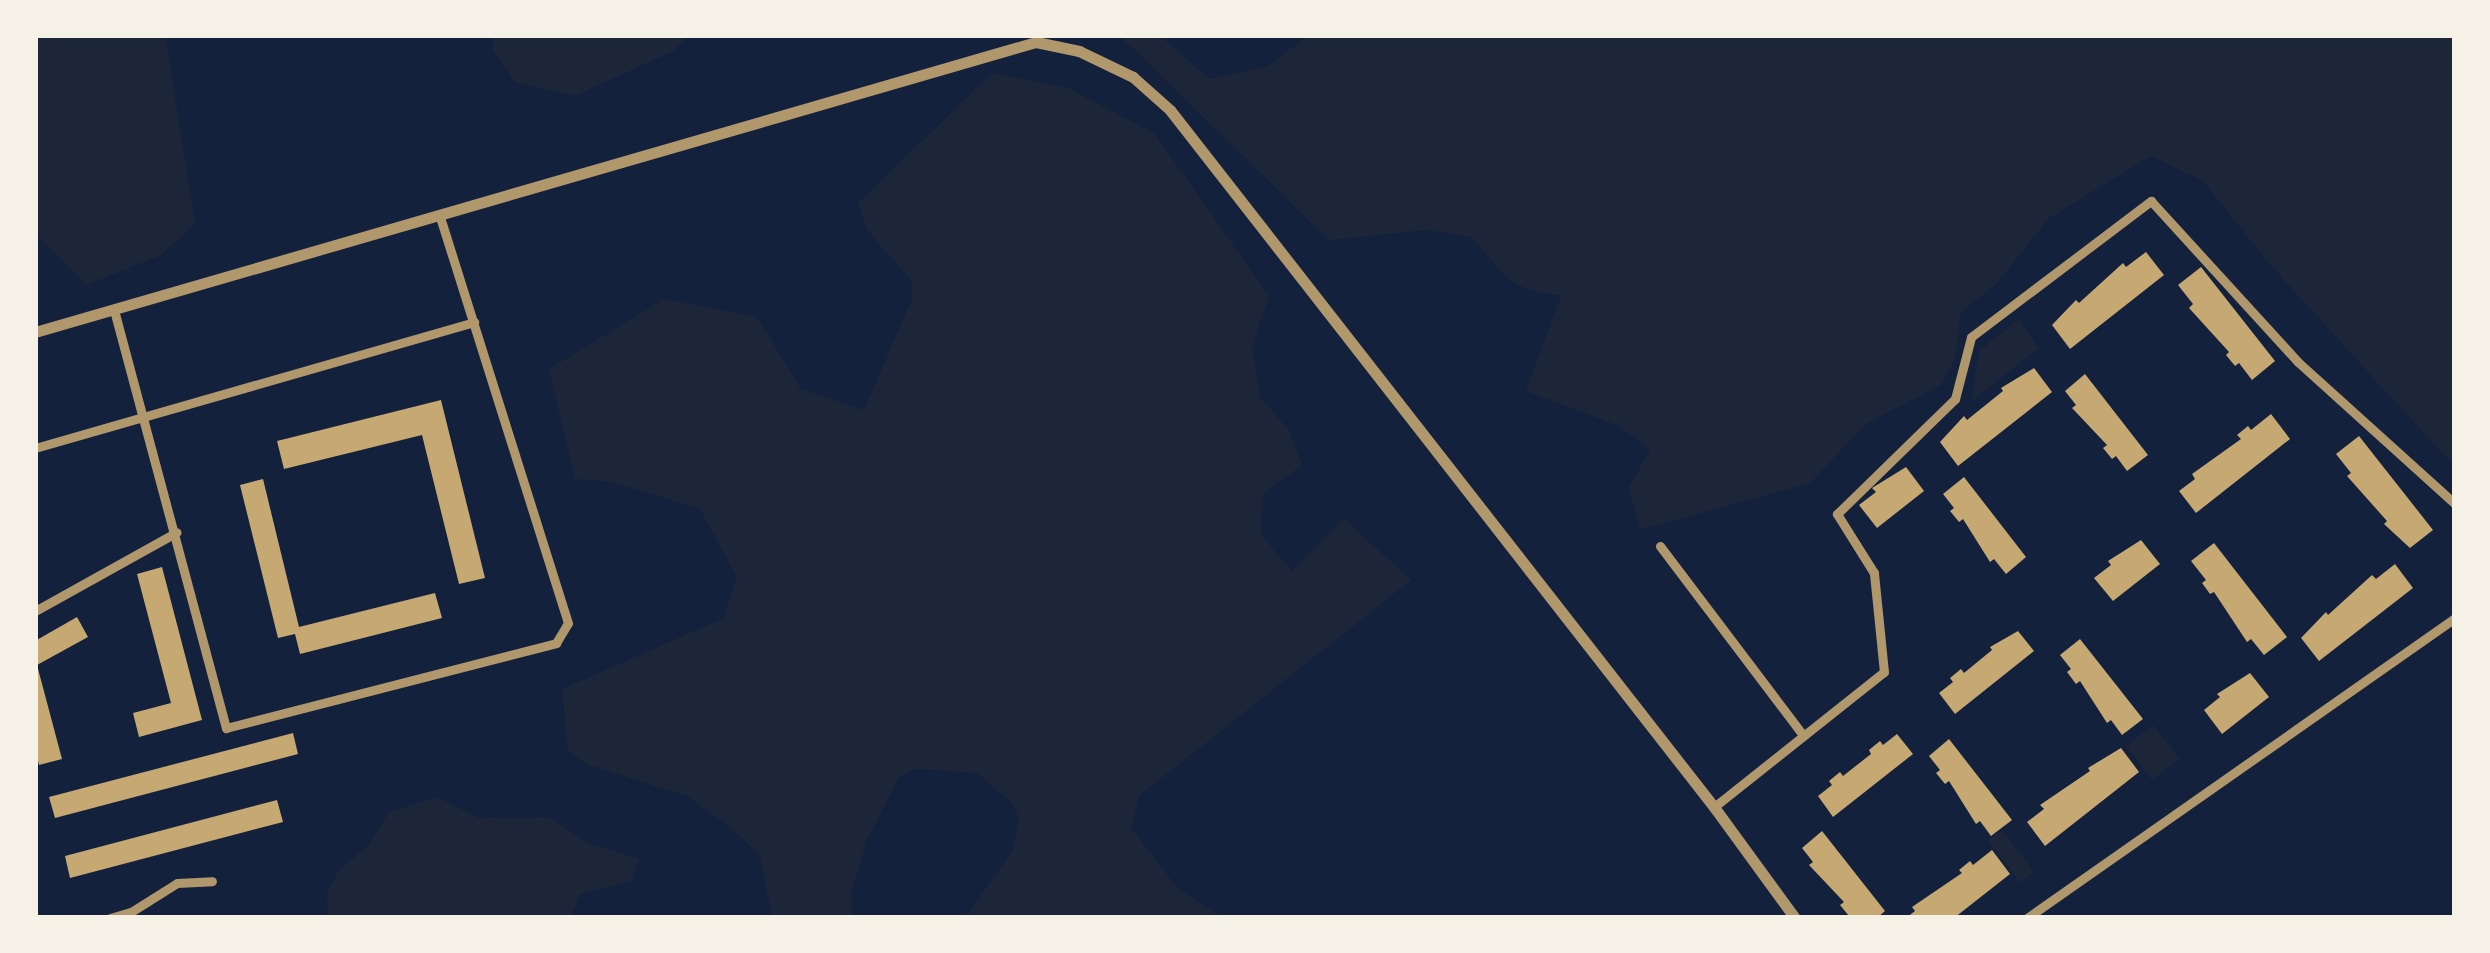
<!DOCTYPE html>
<html>
<head>
<meta charset="utf-8">
<style>
	body { margin:0 }
	#map { position:relative; width:2490px; height:953px; overflow:hidden; background:#14213d; font-family:Rubik,sans-serif }
	div>[style] { position:absolute }
	[style*='--x'] { left:calc(var(--x)*1px); top:calc(var(--y)*1px); width:calc(var(--w)*1px); rotate:calc(var(--a)*1deg) }
	.green>* { inset:0; background:#1d2539 }
	.building>* { inset:0; background:#c6a872 }
	.minor>* { height:9px; margin:-4.5px; padding:0 4.5px; transform-origin:4.5px; border-radius:4.5px; background:#b1986c }
	.tertiary>* { height:11px; margin:-5.5px; padding:0 5.5px; transform-origin:5.5px; border-radius:5.5px; background:#b1986c }
	span { translate:-50% -50%; white-space:nowrap; text-align:center; line-height:1.15; -webkit-text-stroke:10px #f6f1e7; paint-order:stroke }
	.frame { position:absolute; inset:0; border:38px solid #f6f1e7; pointer-events:none }
</style>
</head>
<body>
<div id="map">
	<div class="green">
		<i style="clip-path:polygon(35px 35px,160px 35px,166px 40px,195px 224px,161px 255px,86px 285px,35px 234px)"></i>
		<i style="clip-path:polygon(493px 35px,689px 35px,673px 51px,575px 96px,515px 82px,493px 50px)"></i>
		<i style="clip-path:polygon(1119px 35px,1159px 35px,1210px 79px,1268px 66px,1309px 35px,2455px 35px,2455px 467px,2274px 269px,2203px 181px,2151px 156px,2049px 218px,1996px 284px,1961px 312px,1955px 358px,1941px 385px,1866px 424px,1810px 483px,1640px 530px,1629px 487px,1650px 450px,1619px 426px,1526px 391px,1561px 296px,1530px 290px,1508px 280px,1472px 237px,1427px 230px,1329px 240px)"></i>
		<i style="clip-path:polygon(992px 73px,1068px 88px,1154px 133px,1269px 296px,1252px 346px,1260px 397px,1289px 430px,1302px 465px,1263px 494px,1261px 535px,1292px 571px,1344px 519px,1411px 580px,1139px 796px,1131px 828px,1178px 889px,1224px 918px,965px 918px,1013px 850px,1019px 818px,1012px 803px,977px 773px,916px 769px,899px 777px,867px 840px,852px 890px,852px 918px,772px 918px,760px 855px,726px 824px,687px 796px,586px 764px,568px 750px,562px 689px,724px 618px,737px 577px,700px 509px,612px 482px,575px 479px,549px 369px,664px 299px,757px 317px,801px 389px,864px 410px,912px 299px,912px 281px,867px 230px,858px 203px)"></i>
		<i style="clip-path:polygon(2019px 319px,2039px 348px,1972px 401px,1979px 351px)"></i>
		<i style="clip-path:polygon(2153px 725px,2180px 759px,2152px 780px,2126px 746px)"></i>
		<i style="clip-path:polygon(436px 797px,478px 818px,549px 817px,588px 843px,639px 859px,631px 881px,580px 894px,570px 918px,328px 918px,327px 892px,339px 870px,368px 846px,389px 812px)"></i>
		<i style="clip-path:polygon(2002px 830px,2034px 872px,2021px 883px,1988px 841px)"></i>
	</div>
	<div class="building">
		<i style="clip-path:polygon(2146px 252px,2164px 275px,2070px 349px,2052px 325px,2076px 300px,2079px 303px,2123px 263px,2126px 267px)"></i>
		<i style="clip-path:polygon(2201px 267px,2275px 361px,2252px 380px,2239px 363px,2235px 366px,2226px 355px,2229px 352px,2189px 308px,2193px 304px,2178px 285px)"></i>
		<i style="clip-path:polygon(2034px 368px,2052px 392px,1958px 466px,1940px 442px,1964px 416px,1967px 420px,2003px 391px,2001px 388px)"></i>
		<i style="clip-path:polygon(2085px 374px,2148px 455px,2127px 471px,2116px 456px,2112px 459px,2103px 448px,2107px 445px,2072px 408px,2076px 405px,2065px 391px)"></i>
		<i style="clip-path:polygon(441px 400px,485px 578px,459px 584px,422px 435px,284px 469px,277px 441px)"></i>
		<i style="clip-path:polygon(2271px 414px,2290px 439px,2196px 513px,2179px 491px,2195px 479px,2192px 474px,2241px 439px,2237px 435px,2248px 426px,2251px 430px)"></i>
		<i style="clip-path:polygon(2359px 436px,2433px 530px,2410px 548px,2384px 524px,2387px 521px,2347px 476px,2351px 473px,2336px 454px)"></i>
		<i style="clip-path:polygon(1906px 467px,1924px 491px,1877px 528px,1859px 505px,1876px 492px,1872px 488px)"></i>
		<i style="clip-path:polygon(1964px 477px,2026px 557px,2006px 574px,1994px 559px,1990px 562px,1963px 519px,1959px 522px,1950px 511px,1954px 508px,1943px 494px)"></i>
		<i style="clip-path:polygon(263px 479px,299px 627px,435px 593px,442px 618px,300px 654px,295px 634px,278px 638px,240px 485px)"></i>
		<i style="clip-path:polygon(2141px 540px,2160px 564px,2113px 601px,2094px 578px,2111px 565px,2108px 561px)"></i>
		<i style="clip-path:polygon(2214px 543px,2287px 637px,2264px 655px,2251px 639px,2247px 642px,2214px 592px,2210px 594px,2202px 583px,2206px 580px,2191px 561px)"></i>
		<i style="clip-path:polygon(2395px 564px,2413px 588px,2319px 661px,2301px 638px,2326px 612px,2328px 615px,2372px 575px,2376px 579px)"></i>
		<i style="clip-path:polygon(162px 567px,202px 720px,139px 737px,133px 713px,171px 703px,137px 574px)"></i>
		<i style="clip-path:polygon(77px 617px,88px 637px,37px 665px,62px 759px,39px 765px,35px 749px,35px 641px)"></i>
		<i style="clip-path:polygon(2018px 631px,2034px 651px,1955px 714px,1939px 693px,1953px 682px,1950px 678px,1961px 669px,1964px 673px,1992px 650px,1990px 647px)"></i>
		<i style="clip-path:polygon(2080px 639px,2143px 719px,2122px 735px,2111px 720px,2107px 723px,2080px 681px,2076px 684px,2067px 672px,2071px 669px,2060px 655px)"></i>
		<i style="clip-path:polygon(2250px 673px,2269px 697px,2222px 734px,2204px 710px,2220px 697px,2217px 694px)"></i>
		<i style="clip-path:polygon(293px 733px,298px 754px,55px 818px,49px 797px)"></i>
		<i style="clip-path:polygon(1897px 734px,1913px 754px,1833px 817px,1818px 796px,1832px 785px,1829px 781px,1840px 772px,1843px 776px,1871px 754px,1869px 750px,1880px 741px,1883px 745px)"></i>
		<i style="clip-path:polygon(1949px 739px,2012px 820px,1991px 836px,1980px 821px,1976px 824px,1949px 781px,1945px 784px,1936px 773px,1940px 770px,1929px 756px)"></i>
		<i style="clip-path:polygon(2121px 748px,2139px 772px,2045px 846px,2027px 822px,2044px 809px,2040px 805px,2090px 771px,2088px 768px)"></i>
		<i style="clip-path:polygon(277px 800px,283px 822px,70px 878px,65px 856px)"></i>
		<i style="clip-path:polygon(1822px 831px,1885px 911px,1877px 918px,1849px 916px,1840px 905px,1844px 902px,1809px 865px,1813px 862px,1802px 848px)"></i>
		<i style="clip-path:polygon(1992px 850px,2010px 874px,1954px 918px,1906px 918px,1915px 911px,1912px 907px,1962px 873px,1959px 870px,1970px 861px,1973px 865px)"></i>
	</div>
	<div class="minor">
		<i style="--x:114;--y:310;--w:433;--a:75"></i>
		<i style="--x:226;--y:728;--w:341;--a:-14.4"></i>
		<i style="--x:556;--y:643;--w:23;--a:-59"></i>
		<i style="--x:568;--y:623;--w:426;--a:-107.5"></i>
		<i style="--x:35;--y:448;--w:457;--a:-16"></i>
		<i style="--x:1660;--y:546;--w:236;--a:52.9"></i>
		<i style="--x:35;--y:611;--w:162;--a:-29.1"></i>
		<i style="--x:1714;--y:807;--w:217;--a:-38.5"></i>
		<i style="--x:1884;--y:672;--w:100;--a:-95.8"></i>
		<i style="--x:1874;--y:573;--w:70;--a:-122.1"></i>
		<i style="--x:1837;--y:514;--w:165;--a:-44.3"></i>
		<i style="--x:1955;--y:399;--w:64;--a:-75.5"></i>
		<i style="--x:1971;--y:337;--w:226;--a:-37.1"></i>
		<i style="--x:2151;--y:201;--w:218;--a:47.6"></i>
		<i style="--x:2298;--y:362;--w:212;--a:42.1"></i>
		<i style="--x:110;--y:918;--w:22;--a:-16"></i>
		<i style="--x:131;--y:912;--w:54;--a:-32.2"></i>
		<i style="--x:177;--y:883;--w:35;--a:-3"></i>
		<i style="--x:2027;--y:918;--w:523;--a:-35.03"></i>
	</div>
	<div class="tertiary">
		<i style="--x:35;--y:332;--w:1042;--a:-16.16"></i>
		<i style="--x:1036;--y:42;--w:44;--a:11.8"></i>
		<i style="--x:1079;--y:51;--w:60;--a:25.7"></i>
		<i style="--x:1133;--y:77;--w:50;--a:41.7"></i>
		<i style="--x:1170;--y:110;--w:884;--a:52.03"></i>
		<i style="--x:1714;--y:807;--w:137;--a:53.9"></i>
	</div>
	<div class="frame"></div>
</div>
</body>
</html>
